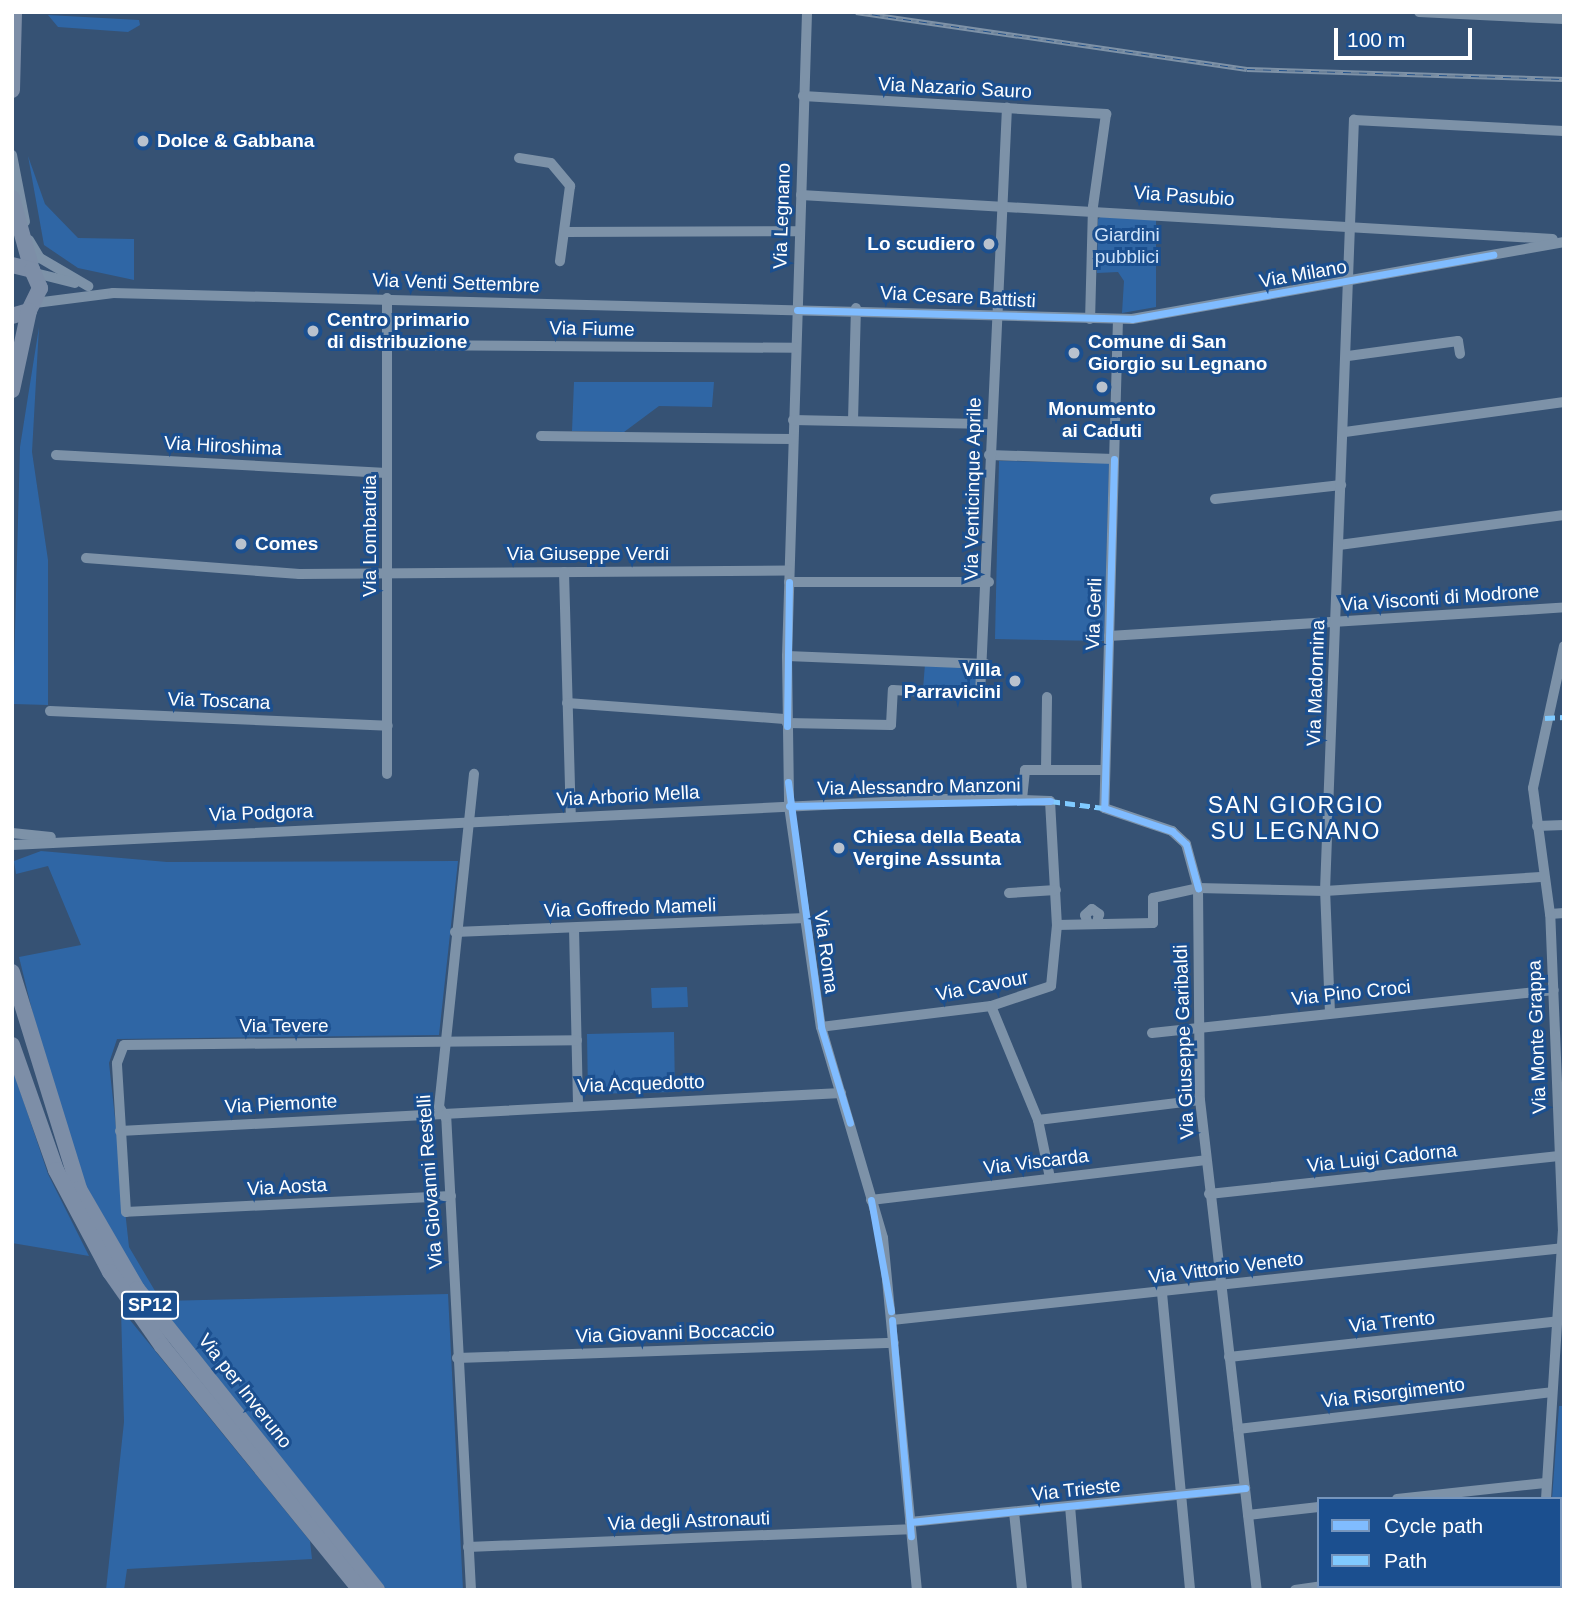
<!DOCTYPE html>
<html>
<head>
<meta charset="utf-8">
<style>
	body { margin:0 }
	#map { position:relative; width:1576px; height:1602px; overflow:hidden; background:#365274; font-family:Helvetica,sans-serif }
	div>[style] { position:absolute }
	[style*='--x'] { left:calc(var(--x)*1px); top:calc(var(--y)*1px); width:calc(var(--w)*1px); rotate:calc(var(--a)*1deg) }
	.green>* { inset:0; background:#2f66a5 }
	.minor>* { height:10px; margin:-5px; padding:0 5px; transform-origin:5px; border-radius:5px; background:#7d92a8 }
	.primary>* { height:16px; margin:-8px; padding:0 8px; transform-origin:8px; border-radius:8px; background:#7d8ea7 }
	.rail>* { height:5px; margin-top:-2.5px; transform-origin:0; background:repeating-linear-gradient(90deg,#1b4f8f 0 8px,#7e92a7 0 16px); box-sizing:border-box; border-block:2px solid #7e92a7 }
	.quiet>* { height:5px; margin-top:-2.5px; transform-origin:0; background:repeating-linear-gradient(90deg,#80caff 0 10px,transparent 0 15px) }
	.cycleway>* { height:7px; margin:-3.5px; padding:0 3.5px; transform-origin:3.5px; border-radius:3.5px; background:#80bcff }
	.dots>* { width:19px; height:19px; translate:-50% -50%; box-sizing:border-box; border:4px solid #1b4f8f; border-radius:50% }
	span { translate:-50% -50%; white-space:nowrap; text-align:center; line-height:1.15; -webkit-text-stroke:6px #1b4f8f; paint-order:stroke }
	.shield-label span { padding:2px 5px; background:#1b4f8f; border:2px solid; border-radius:5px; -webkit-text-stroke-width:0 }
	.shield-label { font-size:18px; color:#fff; font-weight:700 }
	.street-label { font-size:19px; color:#fff }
	.poi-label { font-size:19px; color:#fff; font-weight:700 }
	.left { translate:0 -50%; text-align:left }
	.right { translate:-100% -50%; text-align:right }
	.park-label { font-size:19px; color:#cfe3fa }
	.quarter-label { font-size:23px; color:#fff; letter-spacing:2px }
	.frame { position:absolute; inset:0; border:14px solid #fff; pointer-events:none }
	.legend { position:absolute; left:1317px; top:1497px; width:245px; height:91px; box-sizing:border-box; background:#1b4f8f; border:2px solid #7695bc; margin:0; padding:9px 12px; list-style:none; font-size:21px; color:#fff }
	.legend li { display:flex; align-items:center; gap:14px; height:35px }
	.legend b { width:35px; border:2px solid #7695bc }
	.scale { position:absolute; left:1334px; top:28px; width:138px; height:32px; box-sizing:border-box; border:4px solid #fff; border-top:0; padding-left:9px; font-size:21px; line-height:24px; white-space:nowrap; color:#fff; -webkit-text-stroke:5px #1b4f8f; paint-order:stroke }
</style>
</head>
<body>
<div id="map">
	<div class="green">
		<i style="clip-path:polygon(48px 15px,139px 20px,140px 25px,128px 32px,58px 27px)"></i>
		<i style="clip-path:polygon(28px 156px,45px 204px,78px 238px,134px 239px,134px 280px,78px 268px,44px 245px)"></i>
		<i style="clip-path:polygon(1103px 215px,1156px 220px,1156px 307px,1122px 313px,1124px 281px,1118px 272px,1097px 273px,1098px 219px)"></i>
		<i style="clip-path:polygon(39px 327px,32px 452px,48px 560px,48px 705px,13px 704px,20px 447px)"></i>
		<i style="clip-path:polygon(574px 382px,714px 382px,712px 407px,659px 406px,624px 432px,572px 431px)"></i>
		<i style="clip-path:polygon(999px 461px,1109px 463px,1104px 641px,995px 639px)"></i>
		<i style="clip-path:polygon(925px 664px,983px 666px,978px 692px,923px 689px)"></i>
		<i style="clip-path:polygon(41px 851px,167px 862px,458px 861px,439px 1035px,117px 1039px,109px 1063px,129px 1247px,161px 1301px,448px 1294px,463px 1590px,387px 1590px,143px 1285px,86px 1186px,54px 1100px,19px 957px,81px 945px,48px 866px,16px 874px,14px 861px)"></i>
		<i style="clip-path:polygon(687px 987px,688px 1007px,652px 1008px,651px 988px)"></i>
		<i style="clip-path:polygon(674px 1032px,675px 1092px,588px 1094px,587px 1034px)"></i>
		<i style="clip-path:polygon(12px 1067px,48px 1174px,89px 1256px,12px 1243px)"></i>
		<i style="clip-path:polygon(121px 1309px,310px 1541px,312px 1559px,127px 1569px,124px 1590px,106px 1590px,124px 1422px)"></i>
		<i style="clip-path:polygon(1559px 1406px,1564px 1406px,1564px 1590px,1555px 1590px,1560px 1586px,1560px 1499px,1552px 1499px)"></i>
	</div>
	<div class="minor">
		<i style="--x:1419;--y:12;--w:145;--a:2.8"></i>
		<i style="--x:807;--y:13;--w:643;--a:91.78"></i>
		<i style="--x:787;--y:656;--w:150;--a:89.2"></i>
		<i style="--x:789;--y:806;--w:223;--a:81.8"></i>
		<i style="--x:821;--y:1027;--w:220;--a:73.6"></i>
		<i style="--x:883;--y:1238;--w:354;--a:84.5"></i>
		<i style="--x:803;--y:96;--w:304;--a:3.4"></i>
		<i style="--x:1106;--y:114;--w:94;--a:98"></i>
		<i style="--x:1093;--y:207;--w:112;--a:91.5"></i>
		<i style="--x:12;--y:155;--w:68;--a:79"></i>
		<i style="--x:519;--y:158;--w:32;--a:9"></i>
		<i style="--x:551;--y:163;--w:30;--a:50"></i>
		<i style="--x:570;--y:186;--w:76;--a:97.6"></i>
		<i style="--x:801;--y:195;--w:753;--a:3.35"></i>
		<i style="--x:565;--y:232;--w:235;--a:-0.2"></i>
		<i style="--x:29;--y:240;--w:21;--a:59"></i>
		<i style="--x:40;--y:258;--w:56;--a:30.3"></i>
		<i style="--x:35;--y:273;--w:41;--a:14"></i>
		<i style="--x:35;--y:303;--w:79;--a:-7.3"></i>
		<i style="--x:113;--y:293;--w:1019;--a:1.46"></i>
		<i style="--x:1132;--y:319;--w:439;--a:-10.1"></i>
		<i style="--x:1118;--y:319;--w:489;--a:91.6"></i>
		<i style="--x:1104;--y:808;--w:72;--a:18.7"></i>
		<i style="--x:1172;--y:831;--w:19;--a:43"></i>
		<i style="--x:1186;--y:844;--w:46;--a:74.7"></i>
		<i style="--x:1198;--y:888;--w:212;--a:89.5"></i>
		<i style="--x:1200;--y:1100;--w:493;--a:83.4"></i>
		<i style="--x:387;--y:345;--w:409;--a:0.4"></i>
		<i style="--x:1348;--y:356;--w:111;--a:-7.8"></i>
		<i style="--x:1458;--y:341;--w:13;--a:81"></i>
		<i style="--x:793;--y:420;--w:197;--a:1.2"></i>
		<i style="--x:853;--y:421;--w:113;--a:-88.5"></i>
		<i style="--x:1345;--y:432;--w:221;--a:-7.8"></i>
		<i style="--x:541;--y:436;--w:252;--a:0.7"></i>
		<i style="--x:56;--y:455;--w:331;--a:3.1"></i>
		<i style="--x:989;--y:455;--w:125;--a:1.8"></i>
		<i style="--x:1215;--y:499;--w:127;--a:-6.3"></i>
		<i style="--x:1339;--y:545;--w:227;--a:-7.6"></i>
		<i style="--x:86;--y:558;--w:214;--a:4.3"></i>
		<i style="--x:299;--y:574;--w:490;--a:-0.4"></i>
		<i style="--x:564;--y:572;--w:244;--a:88.4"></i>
		<i style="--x:789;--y:582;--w:200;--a:0"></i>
		<i style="--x:1109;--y:636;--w:456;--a:-3.6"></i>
		<i style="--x:787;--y:656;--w:199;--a:2.3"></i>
		<i style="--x:567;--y:703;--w:221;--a:4.2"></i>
		<i style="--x:50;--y:711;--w:338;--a:2.5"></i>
		<i style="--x:787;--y:723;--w:104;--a:1.1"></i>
		<i style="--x:891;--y:725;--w:35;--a:-87"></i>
		<i style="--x:893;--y:690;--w:87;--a:3.3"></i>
		<i style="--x:980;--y:695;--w:588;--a:-87.37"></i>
		<i style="--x:1046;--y:770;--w:73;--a:-89.2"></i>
		<i style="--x:387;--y:774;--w:476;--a:-90"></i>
		<i style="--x:1022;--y:799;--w:29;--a:-84"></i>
		<i style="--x:1025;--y:770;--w:79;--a:0"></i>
		<i style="--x:1537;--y:826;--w:27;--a:-2"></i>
		<i style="--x:12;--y:833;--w:39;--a:6"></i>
		<i style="--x:12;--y:845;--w:956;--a:-2.82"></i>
		<i style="--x:967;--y:798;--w:83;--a:2.1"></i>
		<i style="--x:1050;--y:801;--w:124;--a:86.8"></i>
		<i style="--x:1057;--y:925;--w:61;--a:95.6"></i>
		<i style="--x:1051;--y:986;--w:63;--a:161.6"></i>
		<i style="--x:991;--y:1006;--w:171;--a:173"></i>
		<i style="--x:1009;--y:893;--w:47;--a:-3.7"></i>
		<i style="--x:1550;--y:914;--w:14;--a:-4"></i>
		<i style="--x:1088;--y:924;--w:9;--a:-108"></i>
		<i style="--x:1085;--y:915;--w:9;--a:-41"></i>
		<i style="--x:1092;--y:909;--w:9;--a:36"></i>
		<i style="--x:1099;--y:914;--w:9;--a:103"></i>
		<i style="--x:1057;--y:925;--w:96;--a:-1.2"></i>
		<i style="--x:1153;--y:923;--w:25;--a:-90"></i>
		<i style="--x:1153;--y:898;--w:46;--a:-12.5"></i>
		<i style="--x:1198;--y:888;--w:127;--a:1.4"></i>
		<i style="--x:1325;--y:891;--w:216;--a:-3.7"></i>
		<i style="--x:574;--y:928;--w:176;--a:88.7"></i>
		<i style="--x:455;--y:932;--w:351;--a:-2.3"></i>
		<i style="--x:991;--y:1006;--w:123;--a:67.6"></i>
		<i style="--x:1038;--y:1120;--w:59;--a:78.3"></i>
		<i style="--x:1330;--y:1013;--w:122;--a:-92.3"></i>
		<i style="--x:1325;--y:891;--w:772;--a:-87.85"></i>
		<i style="--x:1354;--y:120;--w:210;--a:3"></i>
		<i style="--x:1152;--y:1033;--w:404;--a:-6.1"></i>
		<i style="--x:1038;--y:1120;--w:163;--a:-7"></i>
		<i style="--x:120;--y:1131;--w:722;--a:-3.02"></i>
		<i style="--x:1209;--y:1194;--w:352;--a:-6.2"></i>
		<i style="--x:451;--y:1196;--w:325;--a:177.2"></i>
		<i style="--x:126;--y:1212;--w:149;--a:-93.5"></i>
		<i style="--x:117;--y:1063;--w:19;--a:-69"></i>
		<i style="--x:124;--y:1045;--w:453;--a:-0.6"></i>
		<i style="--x:871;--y:1200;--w:337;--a:-6.8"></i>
		<i style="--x:1162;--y:1293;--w:298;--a:84.6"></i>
		<i style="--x:892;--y:1320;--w:676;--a:-6.12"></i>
		<i style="--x:1229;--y:1357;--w:331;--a:-6.2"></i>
		<i style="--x:457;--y:1358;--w:437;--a:-2"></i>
		<i style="--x:1238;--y:1429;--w:316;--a:-6.7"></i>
		<i style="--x:1397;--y:1499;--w:149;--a:-6.2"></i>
		<i style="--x:1546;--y:1499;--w:268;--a:-86.4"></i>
		<i style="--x:1563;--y:1232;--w:318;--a:-92.3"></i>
		<i style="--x:1550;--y:914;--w:127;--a:-97.7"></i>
		<i style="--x:1533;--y:788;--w:145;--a:-77.7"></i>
		<i style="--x:1070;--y:1506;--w:84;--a:85.2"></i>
		<i style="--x:1014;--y:1512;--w:78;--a:84.1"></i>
		<i style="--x:1248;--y:1515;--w:71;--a:-6.4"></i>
		<i style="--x:910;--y:1522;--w:337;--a:-5.8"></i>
		<i style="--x:468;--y:1547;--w:442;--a:-2.3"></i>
		<i style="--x:1549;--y:1586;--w:4;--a:76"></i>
		<i style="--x:471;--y:1590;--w:473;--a:-93"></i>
		<i style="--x:446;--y:1118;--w:13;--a:-122"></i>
		<i style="--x:439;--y:1107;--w:335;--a:-84"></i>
		<i style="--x:1295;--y:1590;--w:30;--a:-8"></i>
	</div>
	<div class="primary">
		<i style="--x:12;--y:90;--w:78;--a:-88.5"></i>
		<i style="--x:12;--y:198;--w:75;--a:74.5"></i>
		<i style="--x:12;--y:265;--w:21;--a:14"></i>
		<i style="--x:32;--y:270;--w:20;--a:66"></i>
		<i style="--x:40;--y:288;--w:25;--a:116"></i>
		<i style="--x:29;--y:311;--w:18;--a:164"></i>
		<i style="--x:12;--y:390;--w:81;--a:-77.9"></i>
		<i style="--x:12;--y:972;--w:227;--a:72.8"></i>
		<i style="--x:79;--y:1189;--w:116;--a:59.9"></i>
		<i style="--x:137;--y:1289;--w:385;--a:51.4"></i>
		<i style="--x:12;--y:1045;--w:133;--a:70.6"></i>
		<i style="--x:56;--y:1170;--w:115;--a:62.1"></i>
		<i style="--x:110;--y:1272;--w:90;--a:54.9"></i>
		<i style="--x:162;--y:1346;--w:314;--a:50.9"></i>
	</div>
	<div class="rail">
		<i style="--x:856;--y:12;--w:395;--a:8.3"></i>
		<i style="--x:1247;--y:69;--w:317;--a:1.8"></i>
	</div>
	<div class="quiet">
		<i style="--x:1545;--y:718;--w:19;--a:-3"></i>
		<i style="--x:1050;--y:801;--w:54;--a:7.4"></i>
	</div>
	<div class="cycleway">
		<i style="--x:797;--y:310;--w:335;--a:1.5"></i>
		<i style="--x:1132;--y:319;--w:367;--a:-10.1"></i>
		<i style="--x:1114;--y:459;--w:349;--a:91.6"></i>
		<i style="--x:1104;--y:808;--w:72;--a:18.7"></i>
		<i style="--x:1172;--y:831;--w:19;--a:43"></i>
		<i style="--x:1186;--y:844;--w:46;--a:74.7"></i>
		<i style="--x:787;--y:726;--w:144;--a:-89.2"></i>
		<i style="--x:788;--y:782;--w:247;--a:82.3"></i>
		<i style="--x:821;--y:1027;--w:100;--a:73.2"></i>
		<i style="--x:789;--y:806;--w:261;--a:-1.1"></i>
		<i style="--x:871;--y:1200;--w:113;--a:79.8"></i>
		<i style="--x:892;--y:1320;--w:217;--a:85"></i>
		<i style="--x:910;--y:1522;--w:337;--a:-5.8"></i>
	</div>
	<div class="dots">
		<i style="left:143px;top:141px;background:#b9c2ce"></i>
		<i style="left:989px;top:244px;background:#b9c2ce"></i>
		<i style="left:313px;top:331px;background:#b9c2ce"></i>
		<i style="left:1074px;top:353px;background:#b9c2ce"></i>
		<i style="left:1102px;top:387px;background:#b9c2ce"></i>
		<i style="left:241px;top:544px;background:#b9c2ce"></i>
		<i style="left:1015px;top:681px;background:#b9c2ce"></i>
		<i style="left:839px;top:848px;background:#b9c2ce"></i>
	</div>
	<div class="shield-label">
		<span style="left:150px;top:1305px">SP12</span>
	</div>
	<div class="street-label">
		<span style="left:955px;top:88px;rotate:3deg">Via Nazario Sauro</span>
		<span style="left:1184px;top:196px;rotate:4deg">Via Pasubio</span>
		<span style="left:782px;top:216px;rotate:-88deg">Via Legnano</span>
		<span style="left:1303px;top:274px;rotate:-10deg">Via Milano</span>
		<span style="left:456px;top:283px;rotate:2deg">Via Venti Settembre</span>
		<span style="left:958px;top:297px;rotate:3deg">Via Cesare Battisti</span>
		<span style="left:592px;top:329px;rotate:1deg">Via Fiume</span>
		<span style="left:223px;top:446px;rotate:3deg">Via Hiroshima</span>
		<span style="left:973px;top:489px;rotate:-89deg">Via Venticinque Aprile</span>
		<span style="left:370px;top:536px;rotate:-90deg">Via Lombardia</span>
		<span style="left:588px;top:554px">Via Giuseppe Verdi</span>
		<span style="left:1440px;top:598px;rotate:-4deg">Via Visconti di Modrone</span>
		<span style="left:1094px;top:614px;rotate:-88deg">Via Gerli</span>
		<span style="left:1316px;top:683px;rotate:-88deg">Via Madonnina</span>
		<span style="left:219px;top:701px;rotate:2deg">Via Toscana</span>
		<span style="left:919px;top:787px;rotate:-1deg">Via Alessandro Manzoni</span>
		<span style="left:628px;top:796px;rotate:-3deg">Via Arborio Mella</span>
		<span style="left:261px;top:813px;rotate:-2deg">Via Podgora</span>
		<span style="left:630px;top:908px;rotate:-2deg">Via Goffredo Mameli</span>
		<span style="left:826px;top:952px;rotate:82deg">Via Roma</span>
		<span style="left:982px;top:986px;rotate:-11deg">Via Cavour</span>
		<span style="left:1351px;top:993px;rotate:-6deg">Via Pino Croci</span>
		<span style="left:284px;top:1026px">Via Tevere</span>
		<span style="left:1537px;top:1037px;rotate:-92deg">Via Monte Grappa</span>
		<span style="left:1184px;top:1042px;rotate:-92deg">Via Giuseppe Garibaldi</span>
		<span style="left:641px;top:1084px;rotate:-2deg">Via Acquedotto</span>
		<span style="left:281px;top:1104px;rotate:-3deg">Via Piemonte</span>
		<span style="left:1382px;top:1158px;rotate:-6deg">Via Luigi Cadorna</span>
		<span style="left:1036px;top:1162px;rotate:-7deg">Via Viscarda</span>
		<span style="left:430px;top:1182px;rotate:-94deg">Via Giovanni Restelli</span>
		<span style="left:287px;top:1187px;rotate:-3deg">Via Aosta</span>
		<span style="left:1226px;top:1268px;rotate:-7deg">Via Vittorio Veneto</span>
		<span style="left:1392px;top:1322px;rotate:-6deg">Via Trento</span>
		<span style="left:675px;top:1333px;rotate:-2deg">Via Giovanni Boccaccio</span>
		<span style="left:245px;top:1391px;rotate:52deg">Via per Inveruno</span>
		<span style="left:1393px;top:1393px;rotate:-7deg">Via Risorgimento</span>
		<span style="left:1076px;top:1490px;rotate:-6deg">Via Trieste</span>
		<span style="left:689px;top:1521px;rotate:-2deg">Via degli Astronauti</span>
	</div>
	<div class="poi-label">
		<span class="left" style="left:157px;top:141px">Dolce &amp; Gabbana</span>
		<span class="right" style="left:975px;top:244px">Lo scudiero</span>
		<span class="left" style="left:327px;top:331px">Centro primario<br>di distribuzione</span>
		<span class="left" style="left:1088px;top:353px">Comune di San<br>Giorgio su Legnano</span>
		<span style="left:1102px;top:420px">Monumento<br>ai Caduti</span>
		<span class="left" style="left:255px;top:544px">Comes</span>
		<span class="right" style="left:1001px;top:681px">Villa<br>Parravicini</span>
		<span class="left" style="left:853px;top:848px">Chiesa della Beata<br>Vergine Assunta</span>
	</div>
	<div class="park-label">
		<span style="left:1127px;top:246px">Giardini<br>pubblici</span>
	</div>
	<div class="quarter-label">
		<span style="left:1296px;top:818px">SAN GIORGIO<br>SU LEGNANO</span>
	</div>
	<div class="frame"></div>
	<ul class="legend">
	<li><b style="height:9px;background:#80bcff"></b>Cycle path</li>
	<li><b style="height:9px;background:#80caff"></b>Path</li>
	</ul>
	<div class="scale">100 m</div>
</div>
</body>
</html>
